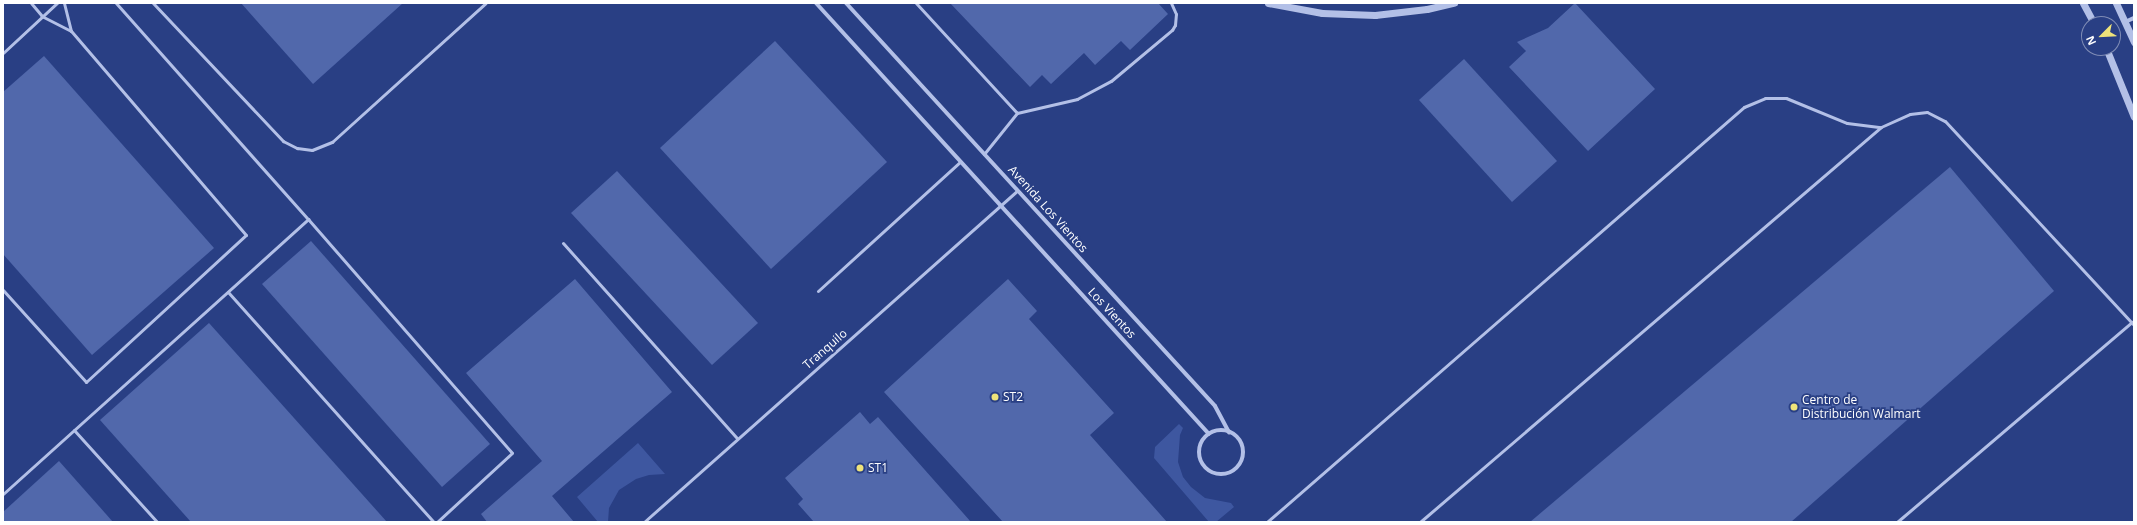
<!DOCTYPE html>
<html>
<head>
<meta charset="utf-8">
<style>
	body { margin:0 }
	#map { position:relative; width:2137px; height:525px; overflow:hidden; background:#293f84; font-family:"Open Sans",sans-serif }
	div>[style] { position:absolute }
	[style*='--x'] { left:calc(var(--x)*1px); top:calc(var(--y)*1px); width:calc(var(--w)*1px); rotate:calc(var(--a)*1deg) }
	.green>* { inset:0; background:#3e57a0 }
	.building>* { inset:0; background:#5168ab }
	.service>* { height:3px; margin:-1.5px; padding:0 1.5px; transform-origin:1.5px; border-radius:1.5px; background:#b3c0e7 }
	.minor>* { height:4px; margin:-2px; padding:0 2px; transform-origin:2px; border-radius:2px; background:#b3c0e7 }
	.minor>.ring { margin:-2px; padding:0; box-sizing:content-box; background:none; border:4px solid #b3c0e7; border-radius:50% }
	.tertiary>* { height:7px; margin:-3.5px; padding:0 3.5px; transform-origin:3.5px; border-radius:3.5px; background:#b3c0e7 }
	.dots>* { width:11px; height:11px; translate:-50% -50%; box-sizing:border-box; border:2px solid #293f84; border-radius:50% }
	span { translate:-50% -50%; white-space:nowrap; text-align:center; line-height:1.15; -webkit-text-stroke:3.5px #293f84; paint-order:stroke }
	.street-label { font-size:12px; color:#fff }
	.poi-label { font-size:12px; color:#fff }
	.left { translate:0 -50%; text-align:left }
	.frame { position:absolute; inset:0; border:4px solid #fff; pointer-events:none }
	.north { position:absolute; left:2081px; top:16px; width:40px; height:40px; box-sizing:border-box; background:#293f84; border:1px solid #7f8cb5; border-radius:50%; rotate:246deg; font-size:11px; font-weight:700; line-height:16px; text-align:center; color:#fff }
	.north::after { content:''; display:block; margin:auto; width:14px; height:18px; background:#eee37a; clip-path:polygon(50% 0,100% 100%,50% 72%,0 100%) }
</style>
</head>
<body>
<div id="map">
	<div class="green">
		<i style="clip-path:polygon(1179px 424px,1183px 428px,1180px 435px,1178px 462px,1183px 477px,1191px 487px,1205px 498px,1231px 503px,1234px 507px,1216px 522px,1209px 522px,1154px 458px,1155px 447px)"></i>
		<i style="clip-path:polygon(638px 443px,665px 474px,649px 475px,636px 479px,619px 490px,609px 508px,608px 522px,598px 522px,577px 497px)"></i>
	</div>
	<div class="building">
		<i style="clip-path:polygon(241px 3px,403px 3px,313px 84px)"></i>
		<i style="clip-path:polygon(950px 3px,1158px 3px,1168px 14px,1130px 50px,1121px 41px,1095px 65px,1084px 53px,1051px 84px,1042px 75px,1030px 87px)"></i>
		<i style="clip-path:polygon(1575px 3px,1655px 89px,1588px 151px,1509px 67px,1526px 51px,1517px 42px,1548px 28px)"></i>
		<i style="clip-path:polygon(775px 41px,887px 162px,771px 269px,660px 148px)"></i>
		<i style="clip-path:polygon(44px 56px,214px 248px,92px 355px,3px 254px,3px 92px)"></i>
		<i style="clip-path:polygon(1464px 59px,1557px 161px,1512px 202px,1419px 100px)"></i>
		<i style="clip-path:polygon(1950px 167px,2054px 291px,1791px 522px,1530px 522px)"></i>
		<i style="clip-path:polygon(617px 171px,758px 323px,712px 365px,571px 213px)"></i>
		<i style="clip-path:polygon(311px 241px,490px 444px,442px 487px,262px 284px)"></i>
		<i style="clip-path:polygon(575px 279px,672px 392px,552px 496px,574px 522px,487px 522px,481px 514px,542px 461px,466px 373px)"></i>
		<i style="clip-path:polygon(1008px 279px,1037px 311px,1029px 319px,1114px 413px,1090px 435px,1167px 522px,1003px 522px,884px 392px)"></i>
		<i style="clip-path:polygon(209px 323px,387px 522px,191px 522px,100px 420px)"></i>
		<i style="clip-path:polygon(860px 412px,870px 424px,878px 417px,971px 522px,814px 522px,798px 504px,803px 499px,785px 478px)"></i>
		<i style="clip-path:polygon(59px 461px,113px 522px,3px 522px,3px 512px)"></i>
	</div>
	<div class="service">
		<i style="--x:64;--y:3;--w:29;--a:76"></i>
		<i style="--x:116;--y:3;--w:289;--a:48.4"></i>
		<i style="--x:308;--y:219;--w:310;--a:48.9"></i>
		<i style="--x:512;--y:453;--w:102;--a:137.4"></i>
		<i style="--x:153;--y:3;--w:190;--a:46.7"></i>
		<i style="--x:283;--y:141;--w:16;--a:27"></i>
		<i style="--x:297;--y:148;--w:15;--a:8"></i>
		<i style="--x:312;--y:150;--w:22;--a:-22"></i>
		<i style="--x:332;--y:142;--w:207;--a:-42.1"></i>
		<i style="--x:916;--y:3;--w:149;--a:47.4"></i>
		<i style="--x:1017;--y:113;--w:62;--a:-13.1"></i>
		<i style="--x:1077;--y:99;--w:38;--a:-28"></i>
		<i style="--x:1111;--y:81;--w:80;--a:-39.9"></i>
		<i style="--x:1172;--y:30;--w:6;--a:-59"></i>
		<i style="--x:1175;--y:25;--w:11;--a:-85"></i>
		<i style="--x:1176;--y:14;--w:12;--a:-114"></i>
		<i style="--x:3;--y:53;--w:74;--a:-42.8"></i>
		<i style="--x:984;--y:154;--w:53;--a:-51.2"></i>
		<i style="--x:563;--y:243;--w:261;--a:48.3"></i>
		<i style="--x:3;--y:290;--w:124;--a:47.9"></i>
		<i style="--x:86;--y:382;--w:217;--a:-42.6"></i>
		<i style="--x:246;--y:235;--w:269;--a:-130.6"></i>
		<i style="--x:71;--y:31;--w:33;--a:-153"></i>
		<i style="--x:42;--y:16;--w:17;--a:-130"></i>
		<i style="--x:818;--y:291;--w:192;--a:-42.3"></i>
		<i style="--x:228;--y:292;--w:309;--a:48.2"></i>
		<i style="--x:74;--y:430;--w:124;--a:47.9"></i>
		<i style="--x:3;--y:494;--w:411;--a:-42"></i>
		<i style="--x:644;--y:522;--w:499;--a:-41.6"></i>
		<i style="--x:1267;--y:522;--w:632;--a:-41.02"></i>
		<i style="--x:1744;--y:107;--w:23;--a:-23"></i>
		<i style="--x:1765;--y:98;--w:21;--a:0"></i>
		<i style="--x:1786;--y:98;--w:66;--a:22.3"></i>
		<i style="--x:1847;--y:123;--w:34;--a:7"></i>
		<i style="--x:1420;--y:522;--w:607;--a:-40.59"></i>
		<i style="--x:1881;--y:127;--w:32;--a:-24"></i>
		<i style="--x:1910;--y:114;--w:17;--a:-7"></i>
		<i style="--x:1927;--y:112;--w:20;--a:27"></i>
		<i style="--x:1945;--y:121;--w:278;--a:47.2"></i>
		<i style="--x:1897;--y:522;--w:309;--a:-40.4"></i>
	</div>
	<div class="minor">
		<i style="--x:816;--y:3;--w:583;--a:47.64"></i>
		<i style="--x:846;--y:3;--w:546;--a:47.52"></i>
		<i style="--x:1215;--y:406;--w:30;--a:62"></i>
		<i style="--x:2125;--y:22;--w:10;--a:-24"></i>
		<i class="ring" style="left:1199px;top:430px;width:40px;height:40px"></i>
	</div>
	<div class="tertiary">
		<i style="--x:1268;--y:3;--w:55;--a:10.5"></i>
		<i style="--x:1322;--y:13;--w:53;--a:2.2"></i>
		<i style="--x:1375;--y:15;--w:52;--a:-6.6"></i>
		<i style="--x:1427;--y:9;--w:28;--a:-13"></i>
		<i style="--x:2083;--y:3;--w:24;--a:62"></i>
		<i style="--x:2116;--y:3;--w:43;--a:65.2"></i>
		<i style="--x:2106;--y:48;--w:74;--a:67.9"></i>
	</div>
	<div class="dots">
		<i style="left:995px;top:397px;background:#eee37a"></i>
		<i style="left:1794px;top:407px;background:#eee37a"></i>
		<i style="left:860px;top:468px;background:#eee37a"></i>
	</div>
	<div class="street-label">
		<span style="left:1048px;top:209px;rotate:48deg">Avenida Los Vientos</span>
		<span style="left:1112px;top:313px;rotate:47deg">Los Vientos</span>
		<span style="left:825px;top:349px;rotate:-41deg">Tranquilo</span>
	</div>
	<div class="poi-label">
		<span class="left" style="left:1003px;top:397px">ST2</span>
		<span class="left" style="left:1802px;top:407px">Centro de<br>Distribución Walmart</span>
		<span class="left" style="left:868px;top:468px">ST1</span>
	</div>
	<div class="frame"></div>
	<div class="north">N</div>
</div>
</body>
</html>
